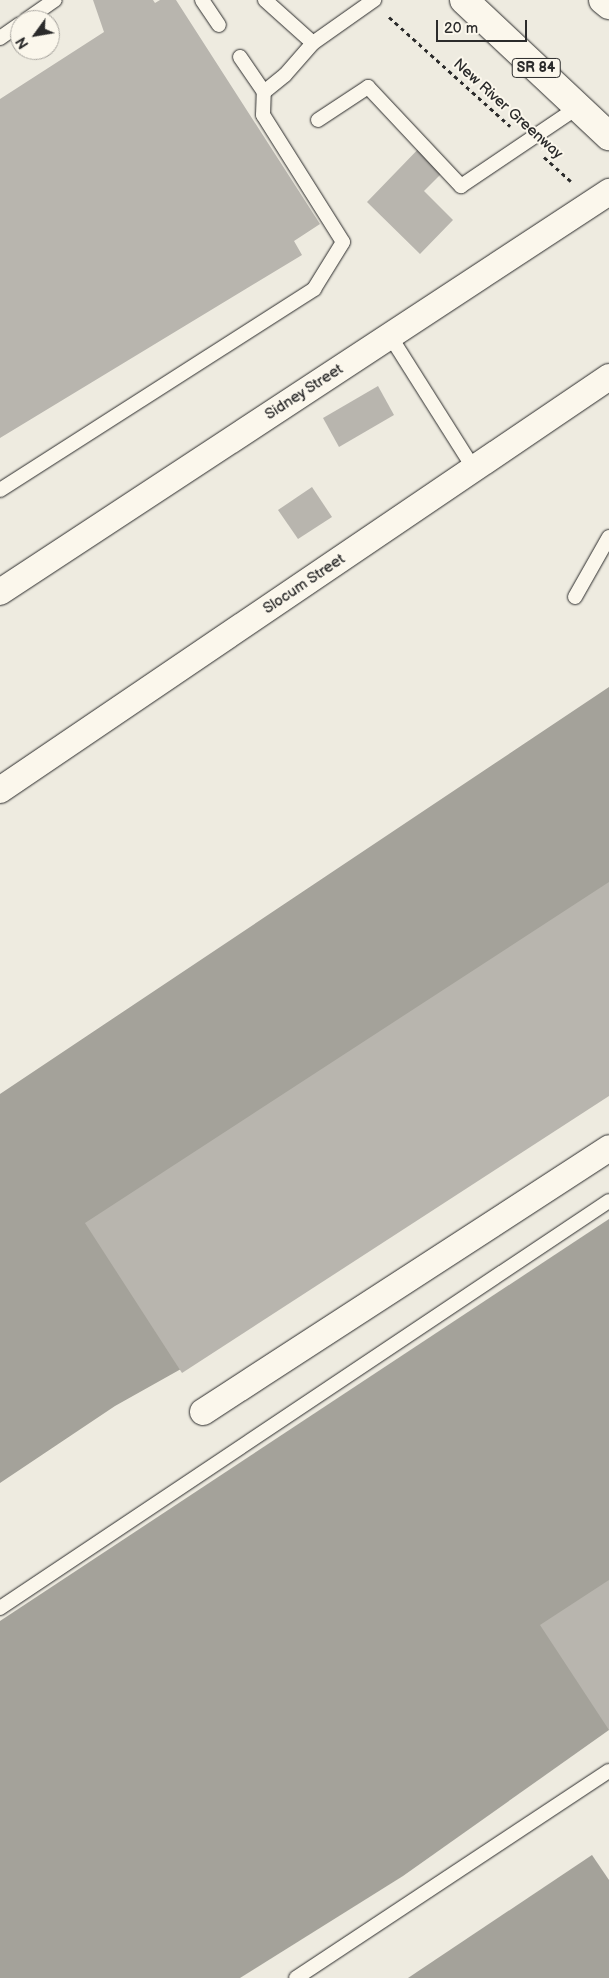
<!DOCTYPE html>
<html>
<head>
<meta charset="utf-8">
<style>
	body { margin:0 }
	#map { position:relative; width:609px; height:1978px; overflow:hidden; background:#eeebe0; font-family:"Balsamiq Sans",sans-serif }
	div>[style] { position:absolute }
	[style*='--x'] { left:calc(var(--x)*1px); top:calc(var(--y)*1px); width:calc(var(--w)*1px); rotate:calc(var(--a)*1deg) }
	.water>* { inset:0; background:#a4a29a }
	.building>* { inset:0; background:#b8b5ae }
	.path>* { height:3px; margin-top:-1.5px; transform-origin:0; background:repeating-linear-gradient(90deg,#2b2b2b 0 4px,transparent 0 8px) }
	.roads { filter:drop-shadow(0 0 1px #2b2b2b) drop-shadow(0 0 1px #2b2b2b) }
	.service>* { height:14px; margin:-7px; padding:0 7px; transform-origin:7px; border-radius:7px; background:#fbf7ec }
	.minor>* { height:26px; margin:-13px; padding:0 13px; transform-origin:13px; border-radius:13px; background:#fbf7ec }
	.primary>* { height:28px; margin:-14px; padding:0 14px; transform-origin:14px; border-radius:14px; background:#fbf7ec }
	span { translate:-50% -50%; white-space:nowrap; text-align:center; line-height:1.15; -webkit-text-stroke:4px #fbf7ec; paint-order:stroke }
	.shield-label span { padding:1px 4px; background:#fbf7ec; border:1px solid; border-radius:4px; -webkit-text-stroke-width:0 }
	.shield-label { font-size:14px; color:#2b2b2b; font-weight:700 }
	.street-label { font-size:15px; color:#2b2b2b }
	.north { position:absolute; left:10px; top:10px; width:50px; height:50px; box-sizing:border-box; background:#fbf7ec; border:1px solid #a8a59f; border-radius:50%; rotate:238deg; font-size:14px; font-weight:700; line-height:20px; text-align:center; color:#2b2b2b }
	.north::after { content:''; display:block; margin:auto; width:18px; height:22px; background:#2b2b2b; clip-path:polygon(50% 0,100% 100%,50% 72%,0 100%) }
	.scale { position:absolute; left:436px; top:20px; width:91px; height:22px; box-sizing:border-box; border:2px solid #2b2b2b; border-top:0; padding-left:6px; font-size:15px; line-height:18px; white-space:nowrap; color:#2b2b2b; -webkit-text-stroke:4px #fbf7ec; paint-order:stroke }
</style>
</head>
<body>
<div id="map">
	<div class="water">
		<i style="clip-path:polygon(609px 687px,609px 1089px,181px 1369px,115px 1406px,0 1483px,0 1094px)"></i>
		<i style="clip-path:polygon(609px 1219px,609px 1730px,403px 1876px,240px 1978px,0 1978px,0 1621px)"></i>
		<i style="clip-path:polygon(592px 1855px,609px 1880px,609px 1978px,408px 1978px)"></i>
	</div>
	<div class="building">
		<i style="clip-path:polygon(93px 0,153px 0,155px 3px,160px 0,176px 0,320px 224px,294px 241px,302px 255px,0 438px,0 99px,104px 32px)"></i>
		<i style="clip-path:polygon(426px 141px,450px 165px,424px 191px,453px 220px,420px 254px,367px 202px)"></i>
		<i style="clip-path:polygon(378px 386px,394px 415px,339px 447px,323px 418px)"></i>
		<i style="clip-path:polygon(312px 487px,332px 517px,298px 539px,278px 510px)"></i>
		<i style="clip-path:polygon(609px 882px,609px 1096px,182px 1373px,85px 1223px)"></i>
		<i style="clip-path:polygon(609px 1580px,609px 1730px,540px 1625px)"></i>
	</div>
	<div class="path">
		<i style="--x:389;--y:17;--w:163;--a:42"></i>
		<i style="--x:544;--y:157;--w:36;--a:42"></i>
	</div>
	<div class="roads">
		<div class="service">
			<i style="--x:202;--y:0;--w:30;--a:56"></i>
			<i style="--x:265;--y:0;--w:64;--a:41.9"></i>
			<i style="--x:26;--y:20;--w:35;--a:-35"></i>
			<i style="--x:0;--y:38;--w:24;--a:-35"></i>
			<i style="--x:240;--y:57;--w:42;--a:55.6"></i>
			<i style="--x:318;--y:120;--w:60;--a:-33.4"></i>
			<i style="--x:368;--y:87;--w:136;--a:46.8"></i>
			<i style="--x:461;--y:186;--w:141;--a:-34"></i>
			<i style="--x:390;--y:336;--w:157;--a:57.7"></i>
			<i style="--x:0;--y:490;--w:373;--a:-32.6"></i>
			<i style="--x:314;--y:289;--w:55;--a:-58.3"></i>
			<i style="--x:343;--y:242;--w:150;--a:-122.2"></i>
			<i style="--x:263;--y:115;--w:23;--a:-88"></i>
			<i style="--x:264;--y:92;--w:27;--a:-39"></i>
			<i style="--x:285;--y:75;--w:43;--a:-48.8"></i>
			<i style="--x:313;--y:43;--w:75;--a:-35.2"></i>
			<i style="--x:575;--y:597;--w:69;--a:-60.5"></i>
			<i style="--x:0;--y:1608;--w:732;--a:-33.76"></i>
			<i style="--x:296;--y:1978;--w:375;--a:-33.5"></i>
		</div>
		<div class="minor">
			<i style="--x:0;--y:592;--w:729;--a:-33.3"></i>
			<i style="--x:0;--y:790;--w:736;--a:-34.14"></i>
			<i style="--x:203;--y:1412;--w:484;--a:-33"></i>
		</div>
		<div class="primary">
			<i style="--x:464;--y:0;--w:199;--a:43.2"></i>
			<i style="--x:603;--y:0;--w:8;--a:40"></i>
		</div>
	</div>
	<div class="shield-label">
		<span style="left:536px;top:68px">SR 84</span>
	</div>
	<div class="street-label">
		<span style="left:508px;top:109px;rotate:42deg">New River Greenway</span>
		<span style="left:304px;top:392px;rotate:-33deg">Sidney Street</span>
		<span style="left:304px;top:584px;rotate:-34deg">Slocum Street</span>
	</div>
	<div class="north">N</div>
	<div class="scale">20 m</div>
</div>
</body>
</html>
